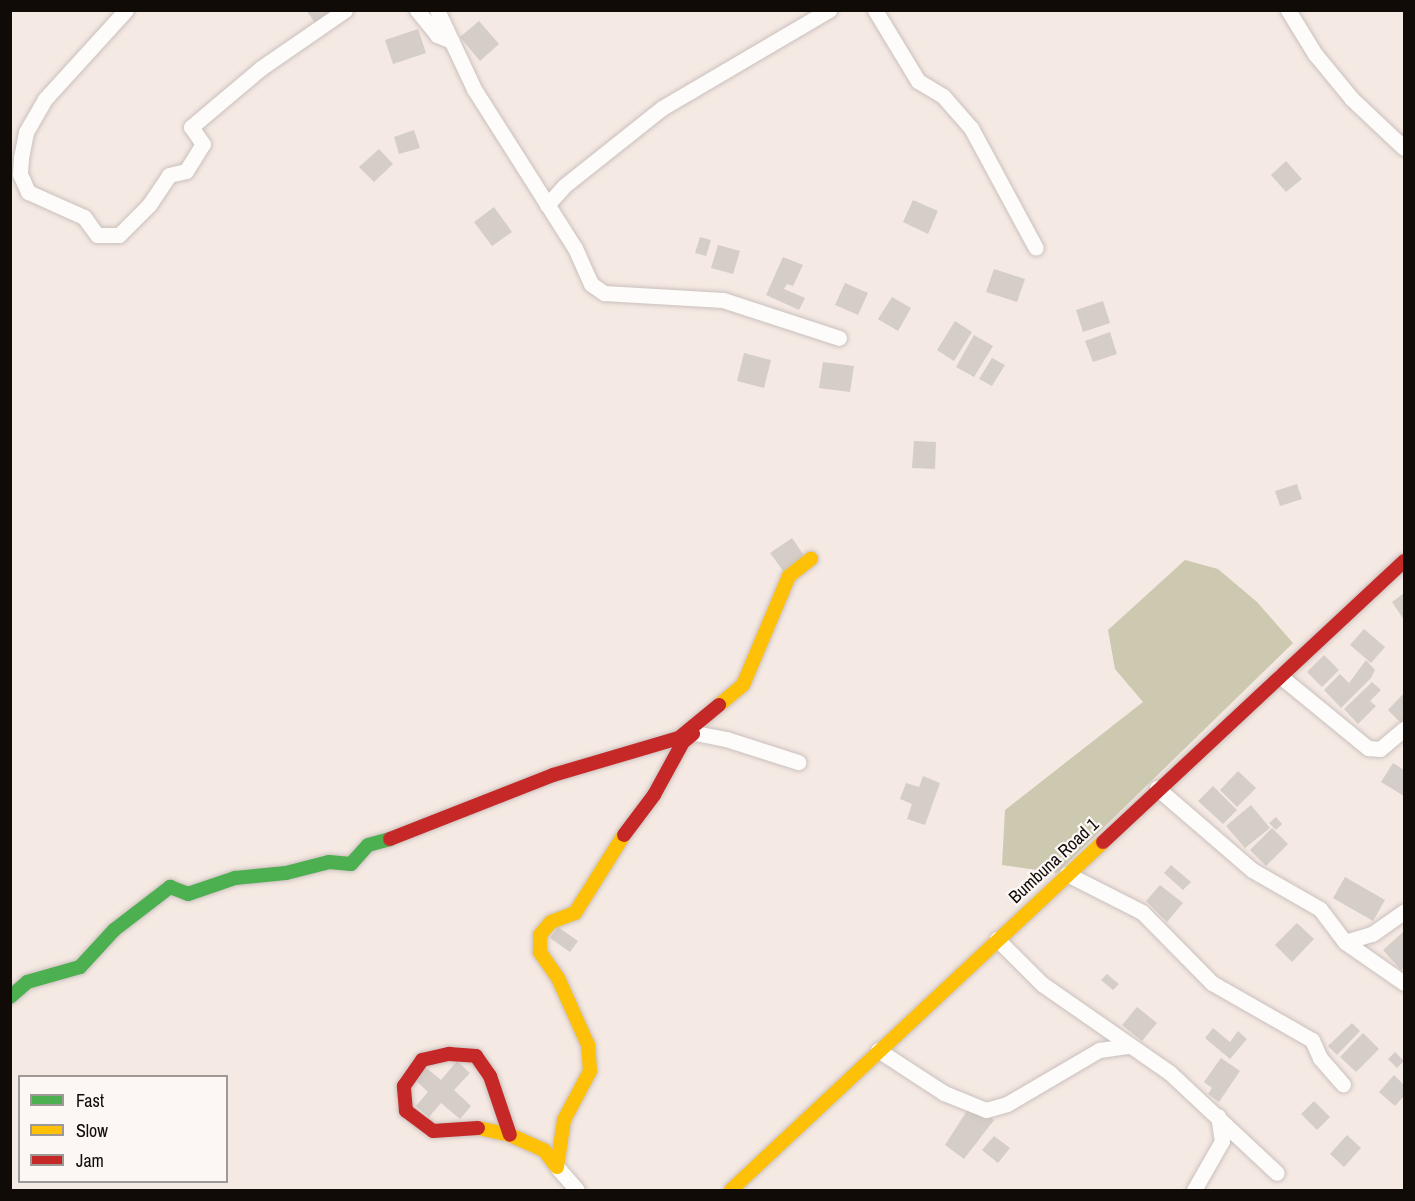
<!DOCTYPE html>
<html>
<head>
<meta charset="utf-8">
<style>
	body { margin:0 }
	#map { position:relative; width:1415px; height:1201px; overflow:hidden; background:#f5e9e3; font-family:"Archivo Narrow",sans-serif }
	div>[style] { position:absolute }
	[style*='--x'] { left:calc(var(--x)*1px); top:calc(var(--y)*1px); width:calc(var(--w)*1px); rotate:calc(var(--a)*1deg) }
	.forest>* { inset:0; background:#ccc9b0 }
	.building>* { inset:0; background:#d5cdc7 }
	.roads { filter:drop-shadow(0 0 2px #cac0bc) drop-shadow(0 0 2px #cac0bc) }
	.street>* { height:15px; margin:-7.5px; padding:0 7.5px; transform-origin:7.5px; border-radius:7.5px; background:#fefcfb }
	.fast>* { height:14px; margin:-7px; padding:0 7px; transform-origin:7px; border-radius:7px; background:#4caf50 }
	.slow>* { height:14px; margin:-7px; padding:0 7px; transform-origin:7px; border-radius:7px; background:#ffc107 }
	.jam>* { height:14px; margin:-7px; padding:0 7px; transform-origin:7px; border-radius:7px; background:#c62828 }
	span { translate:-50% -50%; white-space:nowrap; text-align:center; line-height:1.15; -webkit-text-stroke:4.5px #fcf7f5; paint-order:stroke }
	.street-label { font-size:18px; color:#110b08 }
	.frame { position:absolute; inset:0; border:12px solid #110b08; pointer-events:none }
	.legend { position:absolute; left:18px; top:1075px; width:210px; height:108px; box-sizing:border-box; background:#fcf7f5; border:2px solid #9e9996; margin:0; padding:8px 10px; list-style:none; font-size:18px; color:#110b08 }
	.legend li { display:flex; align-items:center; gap:12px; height:30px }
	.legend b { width:30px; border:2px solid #9e9996 }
</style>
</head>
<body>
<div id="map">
	<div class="forest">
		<i style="clip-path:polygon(1185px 560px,1218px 569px,1257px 602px,1293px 643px,1057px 873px,1002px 865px,1005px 810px,1143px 702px,1115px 669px,1108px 630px)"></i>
	</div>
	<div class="building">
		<i style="clip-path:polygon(306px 10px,339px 10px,318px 27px)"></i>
		<i style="clip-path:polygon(479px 21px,499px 44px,480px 61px,460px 37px)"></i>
		<i style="clip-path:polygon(418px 29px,426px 53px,393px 64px,385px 40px)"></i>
		<i style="clip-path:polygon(414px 130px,420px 148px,399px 154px,394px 137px)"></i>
		<i style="clip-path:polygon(379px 149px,393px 164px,374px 182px,359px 167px)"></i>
		<i style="clip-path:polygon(1286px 161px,1302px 179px,1286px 192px,1271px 175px)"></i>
		<i style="clip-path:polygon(913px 200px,938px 211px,928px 234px,903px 222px)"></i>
		<i style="clip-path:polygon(494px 207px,512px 232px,492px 246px,474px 222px)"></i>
		<i style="clip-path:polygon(700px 237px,711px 240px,706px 256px,695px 253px)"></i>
		<i style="clip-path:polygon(718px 245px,740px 251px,733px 274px,711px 268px)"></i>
		<i style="clip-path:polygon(783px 257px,803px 265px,793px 286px,787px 284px,784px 289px,805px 298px,799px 310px,766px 295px)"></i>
		<i style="clip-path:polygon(994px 269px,1025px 279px,1017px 302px,986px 292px)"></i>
		<i style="clip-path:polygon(845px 283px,868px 293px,858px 315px,835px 305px)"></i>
		<i style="clip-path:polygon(892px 297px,911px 308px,898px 331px,878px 319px)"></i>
		<i style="clip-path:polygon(1103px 301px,1110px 323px,1083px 332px,1076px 310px)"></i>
		<i style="clip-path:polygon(955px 321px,972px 332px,954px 361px,937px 350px)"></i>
		<i style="clip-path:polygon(1110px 332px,1117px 354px,1093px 362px,1085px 341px)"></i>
		<i style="clip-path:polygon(974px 335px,993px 346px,974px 377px,956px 367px)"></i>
		<i style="clip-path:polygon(744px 353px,771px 360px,764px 388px,737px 381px)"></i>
		<i style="clip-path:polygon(992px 358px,1005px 365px,992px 386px,979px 379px)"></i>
		<i style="clip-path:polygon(823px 362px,854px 366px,850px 392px,819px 388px)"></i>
		<i style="clip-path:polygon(914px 441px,936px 442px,935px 469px,912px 468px)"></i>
		<i style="clip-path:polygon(1297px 484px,1302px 499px,1280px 506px,1275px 491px)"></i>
		<i style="clip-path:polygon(792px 538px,805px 557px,784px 572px,770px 553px)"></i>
		<i style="clip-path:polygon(1404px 593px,1404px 620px,1392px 602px)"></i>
		<i style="clip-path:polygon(1364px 629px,1385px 647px,1371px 663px,1350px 645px)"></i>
		<i style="clip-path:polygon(1324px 655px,1339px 670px,1322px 687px,1307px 672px)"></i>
		<i style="clip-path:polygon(1366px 660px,1375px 670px,1371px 678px,1341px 708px,1324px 690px,1340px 674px,1349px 683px)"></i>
		<i style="clip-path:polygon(1372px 682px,1381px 690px,1370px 701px,1376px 706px,1358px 724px,1344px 709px)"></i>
		<i style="clip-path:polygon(1404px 693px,1404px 719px,1401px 723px,1388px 710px)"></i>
		<i style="clip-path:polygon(1393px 763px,1404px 770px,1404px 796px,1381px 782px)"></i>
		<i style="clip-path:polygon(1238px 771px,1256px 788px,1237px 807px,1220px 790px)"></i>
		<i style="clip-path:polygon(923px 776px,940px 783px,925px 825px,907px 819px,912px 804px,900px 799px,906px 783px,919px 787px)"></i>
		<i style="clip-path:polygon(1213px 786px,1237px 810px,1223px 824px,1198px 801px)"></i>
		<i style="clip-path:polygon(1251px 805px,1270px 828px,1245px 848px,1226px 826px)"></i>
		<i style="clip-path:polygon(1276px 817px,1282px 824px,1276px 830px,1269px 823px)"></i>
		<i style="clip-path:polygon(1272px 828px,1288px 844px,1266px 866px,1250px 850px)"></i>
		<i style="clip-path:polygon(1171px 865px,1191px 882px,1183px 890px,1164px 873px)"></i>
		<i style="clip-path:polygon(1345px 877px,1385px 900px,1373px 921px,1333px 898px)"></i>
		<i style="clip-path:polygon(1160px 885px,1183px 903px,1167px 922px,1146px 901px)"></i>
		<i style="clip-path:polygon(1297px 923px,1314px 939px,1292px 962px,1275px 945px)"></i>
		<i style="clip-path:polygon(558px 927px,578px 941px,570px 952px,550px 938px)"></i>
		<i style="clip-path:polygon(1403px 932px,1404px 967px,1401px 970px,1383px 950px)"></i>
		<i style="clip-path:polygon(1107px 974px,1119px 984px,1113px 990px,1101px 980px)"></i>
		<i style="clip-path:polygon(1137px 1007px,1157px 1023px,1142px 1041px,1122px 1025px)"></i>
		<i style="clip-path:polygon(1352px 1023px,1360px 1031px,1337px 1055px,1328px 1046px)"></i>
		<i style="clip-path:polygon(1213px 1028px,1230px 1042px,1238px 1031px,1247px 1039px,1230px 1059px,1205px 1038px)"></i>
		<i style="clip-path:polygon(1363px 1033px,1379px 1049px,1356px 1072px,1340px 1057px)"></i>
		<i style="clip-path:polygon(1395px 1052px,1404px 1061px,1397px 1068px,1388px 1059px)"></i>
		<i style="clip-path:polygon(1221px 1058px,1240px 1071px,1219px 1102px,1208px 1094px,1212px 1088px,1204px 1082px)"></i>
		<i style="clip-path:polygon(457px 1061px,470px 1073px,454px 1090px,471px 1106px,460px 1119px,441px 1103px,429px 1117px,416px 1106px,428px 1092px,412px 1077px,423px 1065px,441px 1080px)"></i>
		<i style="clip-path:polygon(1394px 1075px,1404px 1085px,1404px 1096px,1395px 1106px,1379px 1092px)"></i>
		<i style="clip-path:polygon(1314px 1101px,1330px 1117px,1317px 1130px,1301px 1114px)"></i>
		<i style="clip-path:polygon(972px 1103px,994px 1120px,964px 1159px,945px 1145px)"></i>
		<i style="clip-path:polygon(1347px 1135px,1361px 1148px,1344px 1167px,1330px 1154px)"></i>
		<i style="clip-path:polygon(994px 1136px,1010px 1148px,998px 1163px,982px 1150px)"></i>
	</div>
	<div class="roads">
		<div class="street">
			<i style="--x:126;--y:10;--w:120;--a:132.3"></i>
			<i style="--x:45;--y:99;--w:38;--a:120"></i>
			<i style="--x:26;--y:132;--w:26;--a:101"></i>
			<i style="--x:21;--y:158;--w:16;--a:94"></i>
			<i style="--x:20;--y:174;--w:20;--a:66"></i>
			<i style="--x:28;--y:192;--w:61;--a:24.1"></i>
			<i style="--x:84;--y:217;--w:22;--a:54"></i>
			<i style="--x:97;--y:235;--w:22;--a:0"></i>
			<i style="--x:119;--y:235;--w:42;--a:-45"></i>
			<i style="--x:149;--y:205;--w:36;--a:-56"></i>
			<i style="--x:169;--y:175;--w:17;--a:-13"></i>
			<i style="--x:186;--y:171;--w:32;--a:-58"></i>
			<i style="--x:203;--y:144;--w:21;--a:-125"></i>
			<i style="--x:191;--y:127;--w:92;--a:-40.1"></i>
			<i style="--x:261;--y:68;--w:102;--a:-34.6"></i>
			<i style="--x:417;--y:10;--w:32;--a:51"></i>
			<i style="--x:437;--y:35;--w:16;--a:22"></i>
			<i style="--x:437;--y:10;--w:87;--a:64.9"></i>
			<i style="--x:474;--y:89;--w:188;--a:57.6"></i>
			<i style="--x:575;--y:248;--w:39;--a:66"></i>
			<i style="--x:591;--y:284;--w:16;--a:35"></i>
			<i style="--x:604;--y:293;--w:119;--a:3.4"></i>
			<i style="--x:723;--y:300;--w:122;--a:18.1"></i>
			<i style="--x:875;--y:10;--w:83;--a:58.8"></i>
			<i style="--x:918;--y:81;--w:29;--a:31"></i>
			<i style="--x:943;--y:96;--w:43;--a:48.8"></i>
			<i style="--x:971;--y:128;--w:136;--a:61.6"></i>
			<i style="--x:1288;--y:10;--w:52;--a:58.5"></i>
			<i style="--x:1315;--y:54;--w:58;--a:50.6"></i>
			<i style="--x:1352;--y:99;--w:71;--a:43.3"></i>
			<i style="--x:547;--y:205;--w:25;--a:-48"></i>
			<i style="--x:564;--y:186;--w:125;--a:-38.5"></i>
			<i style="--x:662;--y:108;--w:194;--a:-30.4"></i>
			<i style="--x:1280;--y:676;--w:114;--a:39.3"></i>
			<i style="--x:1368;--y:748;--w:12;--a:5"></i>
			<i style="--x:1380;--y:749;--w:31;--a:-40"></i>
			<i style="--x:685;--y:736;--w:10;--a:-17"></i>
			<i style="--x:695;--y:733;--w:32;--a:11"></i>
			<i style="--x:726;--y:739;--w:76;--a:17.7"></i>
			<i style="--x:1157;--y:788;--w:125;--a:40.8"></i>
			<i style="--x:1252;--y:870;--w:78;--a:29.8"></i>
			<i style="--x:1320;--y:909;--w:41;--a:52.9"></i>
			<i style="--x:1345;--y:942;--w:72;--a:34.8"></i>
			<i style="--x:1067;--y:874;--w:84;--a:26.9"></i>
			<i style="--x:1142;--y:912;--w:100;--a:45.4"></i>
			<i style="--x:1212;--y:983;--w:115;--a:29.7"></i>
			<i style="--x:1312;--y:1040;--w:20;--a:66"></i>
			<i style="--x:1320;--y:1058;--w:35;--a:49"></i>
			<i style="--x:997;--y:939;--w:64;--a:45"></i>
			<i style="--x:1042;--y:984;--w:156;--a:34.8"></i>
			<i style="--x:1170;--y:1073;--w:146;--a:43.1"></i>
			<i style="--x:1345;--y:942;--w:28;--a:-17"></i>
			<i style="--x:1372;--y:934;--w:39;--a:-35"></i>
			<i style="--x:878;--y:1050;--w:79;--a:33.1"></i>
			<i style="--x:944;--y:1093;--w:45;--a:22"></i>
			<i style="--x:986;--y:1110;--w:22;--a:-16"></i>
			<i style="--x:1007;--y:1104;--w:107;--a:-30.4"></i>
			<i style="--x:1099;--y:1050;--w:30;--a:-8"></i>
			<i style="--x:557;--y:1167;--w:30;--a:49"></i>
			<i style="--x:1194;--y:1190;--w:56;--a:-60.3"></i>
			<i style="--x:1222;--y:1141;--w:25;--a:-99"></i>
		</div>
		<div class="fast">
			<i style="--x:10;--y:997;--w:23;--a:-41"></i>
			<i style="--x:27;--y:982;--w:55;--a:-15.8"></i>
			<i style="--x:80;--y:967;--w:50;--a:-47.4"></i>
			<i style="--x:114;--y:930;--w:71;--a:-37.5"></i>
			<i style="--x:170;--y:887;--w:19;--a:21"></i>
			<i style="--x:188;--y:894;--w:50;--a:-18.8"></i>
			<i style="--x:235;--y:878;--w:51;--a:-5.6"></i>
			<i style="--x:286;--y:873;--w:44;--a:-14.3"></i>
			<i style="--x:329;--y:862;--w:22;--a:5"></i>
			<i style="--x:351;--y:864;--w:25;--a:-48"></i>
			<i style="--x:368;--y:845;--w:23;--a:-15"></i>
		</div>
		<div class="slow">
			<i style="--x:719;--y:705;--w:31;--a:-40"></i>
			<i style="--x:743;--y:685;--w:118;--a:-67.1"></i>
			<i style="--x:789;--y:576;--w:28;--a:-38"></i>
			<i style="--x:478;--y:1128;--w:33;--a:12"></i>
			<i style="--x:510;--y:1135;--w:37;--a:24"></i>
			<i style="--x:544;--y:1150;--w:21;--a:53"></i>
			<i style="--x:557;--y:1167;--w:48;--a:-81.5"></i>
			<i style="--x:564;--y:1120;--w:55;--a:-62"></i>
			<i style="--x:590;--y:1071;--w:26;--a:-94"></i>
			<i style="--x:588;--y:1045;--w:73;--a:-114.1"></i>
			<i style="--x:558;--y:978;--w:32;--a:-125"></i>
			<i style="--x:540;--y:952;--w:17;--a:-90"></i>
			<i style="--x:540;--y:935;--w:17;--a:-50"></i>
			<i style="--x:551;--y:922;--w:26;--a:-21"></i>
			<i style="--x:575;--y:913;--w:92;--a:-57.9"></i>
			<i style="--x:731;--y:1190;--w:509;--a:-43.09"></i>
		</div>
		<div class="jam">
			<i style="--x:624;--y:835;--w:50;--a:-53.1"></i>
			<i style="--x:654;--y:795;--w:60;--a:-61.3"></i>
			<i style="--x:683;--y:742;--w:13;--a:-39"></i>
			<i style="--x:390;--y:839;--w:175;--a:-21.4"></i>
			<i style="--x:553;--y:775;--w:131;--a:-16.4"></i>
			<i style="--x:679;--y:738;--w:52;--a:-39.5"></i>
			<i style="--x:1103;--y:842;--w:412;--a:-43"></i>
			<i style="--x:478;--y:1128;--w:45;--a:176.2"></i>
			<i style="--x:433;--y:1131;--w:34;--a:-143"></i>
			<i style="--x:406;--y:1111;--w:25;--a:-95"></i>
			<i style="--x:404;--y:1086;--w:32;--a:-55"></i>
			<i style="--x:422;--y:1060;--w:28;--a:-13"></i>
			<i style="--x:449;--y:1054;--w:27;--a:4"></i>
			<i style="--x:476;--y:1056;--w:24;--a:55"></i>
			<i style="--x:490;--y:1076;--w:62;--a:71.3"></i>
		</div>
	</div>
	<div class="street-label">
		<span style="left:1054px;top:861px;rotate:-43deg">Bumbuna Road 1</span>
	</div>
	<div class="frame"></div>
	<ul class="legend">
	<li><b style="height:8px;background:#4caf50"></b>Fast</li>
	<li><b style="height:8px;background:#ffc107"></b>Slow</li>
	<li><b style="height:8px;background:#c62828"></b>Jam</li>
	</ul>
</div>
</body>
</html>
